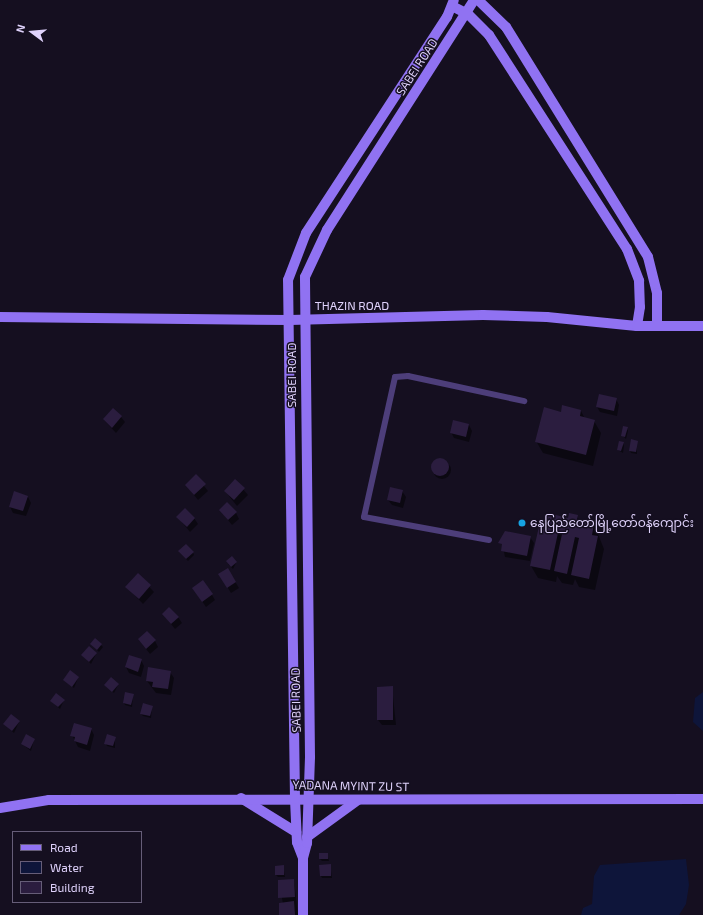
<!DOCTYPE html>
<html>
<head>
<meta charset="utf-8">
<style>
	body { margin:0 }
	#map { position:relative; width:703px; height:915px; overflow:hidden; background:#150f20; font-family:"Exo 2","Noto Sans Myanmar",sans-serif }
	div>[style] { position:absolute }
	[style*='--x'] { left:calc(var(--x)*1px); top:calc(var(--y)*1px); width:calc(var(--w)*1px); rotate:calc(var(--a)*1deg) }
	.water>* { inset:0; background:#0e153a }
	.shadow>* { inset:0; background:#0007 }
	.round { border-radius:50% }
	.building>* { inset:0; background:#2b1d3f }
	.lane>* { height:6px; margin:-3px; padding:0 3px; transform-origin:3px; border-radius:3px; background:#4d3e7a }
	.secondary>* { height:10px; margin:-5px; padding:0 5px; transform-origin:5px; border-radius:5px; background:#9072f2 }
	.dots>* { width:11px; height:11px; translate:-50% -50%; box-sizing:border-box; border:2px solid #150f20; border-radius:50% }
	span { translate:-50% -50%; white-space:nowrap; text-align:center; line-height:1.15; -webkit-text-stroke:3px #150f20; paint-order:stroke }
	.street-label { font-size:12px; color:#dfd2fb }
	.poi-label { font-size:12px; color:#dfd2fb }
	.left { translate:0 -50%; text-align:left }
	.legend { position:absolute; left:12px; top:831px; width:130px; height:72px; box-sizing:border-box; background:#150f20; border:1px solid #665d78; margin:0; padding:5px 7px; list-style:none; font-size:12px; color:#dfd2fb }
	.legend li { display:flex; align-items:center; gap:8px; height:20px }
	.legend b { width:20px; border:1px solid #665d78 }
	.north { position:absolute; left:12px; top:12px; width:40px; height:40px; -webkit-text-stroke:3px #150f20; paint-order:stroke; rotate:286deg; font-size:11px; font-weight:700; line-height:16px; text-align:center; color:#dfd2fb }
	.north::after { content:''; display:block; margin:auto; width:14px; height:18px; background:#dfd2fb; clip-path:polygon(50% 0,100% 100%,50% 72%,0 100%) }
</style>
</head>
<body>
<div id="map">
	<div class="water">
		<i style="clip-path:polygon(703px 692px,703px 731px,693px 722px,695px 698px)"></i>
		<i style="clip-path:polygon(686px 859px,689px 885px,686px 904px,679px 915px,581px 915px,583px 908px,592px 904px,594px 876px,600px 865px)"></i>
	</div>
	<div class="shadow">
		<i style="clip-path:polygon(616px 399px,619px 405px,617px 416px,600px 412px,597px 407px)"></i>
		<i style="clip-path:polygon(581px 411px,585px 419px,594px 421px,601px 433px,593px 466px,543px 453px,536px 441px)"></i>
		<i style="clip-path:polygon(121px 417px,125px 422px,116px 433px,104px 420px)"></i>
		<i style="clip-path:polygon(469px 425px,472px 431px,469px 442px,454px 438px,451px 432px)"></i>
		<i style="clip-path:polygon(627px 428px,628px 431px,626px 439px,622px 435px)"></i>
		<i style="clip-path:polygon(637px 442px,637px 454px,631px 453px,630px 451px)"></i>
		<i style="clip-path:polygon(623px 443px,624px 446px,623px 453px,618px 450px)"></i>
		<i class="round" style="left:433px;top:461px;width:18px;height:18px"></i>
		<i style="clip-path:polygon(196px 476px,208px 491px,198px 500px,186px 485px)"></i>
		<i style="clip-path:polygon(236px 481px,248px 495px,237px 506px,225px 491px)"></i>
		<i style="clip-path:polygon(402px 491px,406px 497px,403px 508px,392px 505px,388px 500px)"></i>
		<i style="clip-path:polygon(28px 497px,31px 503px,26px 516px,13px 513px,10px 507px)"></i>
		<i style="clip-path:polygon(220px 510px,236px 513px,239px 519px,232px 525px)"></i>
		<i style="clip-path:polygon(577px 516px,580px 522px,594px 524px,604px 549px,595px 590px,579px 587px,575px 579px,573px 585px,562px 583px,557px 576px,556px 582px,538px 578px,531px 566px,547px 525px)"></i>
		<i style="clip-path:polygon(178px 517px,194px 518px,198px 524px,190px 532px)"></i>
		<i style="clip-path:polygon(530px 537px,534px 543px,530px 561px,505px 557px,501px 538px)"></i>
		<i style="clip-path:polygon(179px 552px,193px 552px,194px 555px,188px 561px)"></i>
		<i style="clip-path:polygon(236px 563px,233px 569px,228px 564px)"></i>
		<i style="clip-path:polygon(228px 570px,239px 588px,231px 593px,220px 575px)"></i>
		<i style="clip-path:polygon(138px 575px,154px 592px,143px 604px,127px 587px)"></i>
		<i style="clip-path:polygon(197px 594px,212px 595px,215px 600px,206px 607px)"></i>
		<i style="clip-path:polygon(163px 614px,178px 617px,182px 623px,175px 629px)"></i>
		<i style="clip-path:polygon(95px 640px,103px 647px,99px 652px,91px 644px)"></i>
		<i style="clip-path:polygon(139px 640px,155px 641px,158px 647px,150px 654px)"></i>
		<i style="clip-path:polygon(96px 654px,91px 664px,82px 655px)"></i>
		<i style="clip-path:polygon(141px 660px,144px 666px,141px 677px,129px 673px,126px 667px)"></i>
		<i style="clip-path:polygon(170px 672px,174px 678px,171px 695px,156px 693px,147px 681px)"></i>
		<i style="clip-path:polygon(78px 678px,74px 688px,64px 680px)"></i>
		<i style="clip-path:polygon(118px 685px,114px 693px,107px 687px)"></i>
		<i style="clip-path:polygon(392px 687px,396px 725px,382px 725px,378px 720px)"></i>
		<i style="clip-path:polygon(133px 695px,132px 707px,125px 705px,124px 703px)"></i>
		<i style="clip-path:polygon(64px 700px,60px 709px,51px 701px)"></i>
		<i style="clip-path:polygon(152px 706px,151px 718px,143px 716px,141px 714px)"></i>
		<i style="clip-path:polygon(19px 722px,14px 733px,4px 724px)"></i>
		<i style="clip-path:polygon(91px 729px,94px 735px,90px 751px,78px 747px,72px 735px)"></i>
		<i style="clip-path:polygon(115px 738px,115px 748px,107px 746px,106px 744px)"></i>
		<i style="clip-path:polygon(34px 740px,31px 751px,22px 744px)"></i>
		<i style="clip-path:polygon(327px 854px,329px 861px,322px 861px,320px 859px)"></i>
		<i style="clip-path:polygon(330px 865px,332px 878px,322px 878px,321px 876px)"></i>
		<i style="clip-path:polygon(283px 866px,285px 877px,278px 877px,276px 875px)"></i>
		<i style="clip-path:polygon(294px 880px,298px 915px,280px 915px,283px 904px,279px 881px)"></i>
	</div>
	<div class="building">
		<i style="clip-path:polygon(599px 394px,617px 398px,614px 411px,596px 407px)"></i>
		<i style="clip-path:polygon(562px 405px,581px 410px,580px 416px,595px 420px,586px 455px,535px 442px,544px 407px,561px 412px)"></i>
		<i style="clip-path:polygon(113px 408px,122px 416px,112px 428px,103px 419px)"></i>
		<i style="clip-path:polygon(453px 420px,469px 424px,466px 437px,450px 433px)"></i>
		<i style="clip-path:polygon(623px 426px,628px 427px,625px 437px,621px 436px)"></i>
		<i style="clip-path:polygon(631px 439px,638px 441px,636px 452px,629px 451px)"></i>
		<i style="clip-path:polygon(619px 441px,624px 442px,621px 451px,617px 450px)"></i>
		<i class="round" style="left:431px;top:458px;width:18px;height:18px"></i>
		<i style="clip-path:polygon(196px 474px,206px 484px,194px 495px,185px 485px)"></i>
		<i style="clip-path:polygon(235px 479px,245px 488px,234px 500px,224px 491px)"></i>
		<i style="clip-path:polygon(390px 487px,403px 490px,400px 503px,387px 500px)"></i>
		<i style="clip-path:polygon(14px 491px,28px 496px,23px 511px,9px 507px)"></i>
		<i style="clip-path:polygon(227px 502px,237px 512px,228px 520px,219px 510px)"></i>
		<i style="clip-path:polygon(185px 508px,195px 518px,187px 527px,176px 517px)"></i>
		<i style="clip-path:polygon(548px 513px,568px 518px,569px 513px,578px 515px,577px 520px,594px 524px,592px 535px,598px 536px,589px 579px,571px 575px,579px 538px,575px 537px,567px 574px,554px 571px,562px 534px,558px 533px,550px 570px,530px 566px,540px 522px,546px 524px)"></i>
		<i style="clip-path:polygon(505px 531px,531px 536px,527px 556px,501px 551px,502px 544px,498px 543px)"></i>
		<i style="clip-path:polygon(186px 544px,194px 552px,186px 559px,178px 551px)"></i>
		<i style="clip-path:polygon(232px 556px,237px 562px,231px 567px,226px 561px)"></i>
		<i style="clip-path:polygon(228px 568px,236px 582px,227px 588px,218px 574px)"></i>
		<i style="clip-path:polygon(138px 573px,151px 585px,139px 599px,125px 587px)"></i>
		<i style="clip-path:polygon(203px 580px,213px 594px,202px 602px,192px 588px)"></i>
		<i style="clip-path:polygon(169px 607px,179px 617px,171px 624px,162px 614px)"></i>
		<i style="clip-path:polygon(147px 631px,156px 640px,146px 649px,138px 639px)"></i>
		<i style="clip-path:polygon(95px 638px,102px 644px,97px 650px,90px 644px)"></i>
		<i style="clip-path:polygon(89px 646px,97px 653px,89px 662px,81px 655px)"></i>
		<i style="clip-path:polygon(129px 655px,142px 659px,138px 672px,125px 667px)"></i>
		<i style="clip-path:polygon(148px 667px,171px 671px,168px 689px,152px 687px,153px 682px,146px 681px)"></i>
		<i style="clip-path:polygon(70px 670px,79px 677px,72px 687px,63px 680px)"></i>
		<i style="clip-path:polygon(111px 677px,119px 684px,112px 692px,104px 685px)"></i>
		<i style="clip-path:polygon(393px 686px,393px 720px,377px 720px,377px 687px)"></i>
		<i style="clip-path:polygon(125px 692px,134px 694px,131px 705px,123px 703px)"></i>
		<i style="clip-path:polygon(56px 693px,65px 700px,58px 707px,50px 701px)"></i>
		<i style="clip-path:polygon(143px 703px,153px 706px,150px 716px,140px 714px)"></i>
		<i style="clip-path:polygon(11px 714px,20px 721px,12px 731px,3px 724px)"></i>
		<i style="clip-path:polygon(74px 723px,92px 728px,87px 745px,74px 741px,75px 737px,70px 736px)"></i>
		<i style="clip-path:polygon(26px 734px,35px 739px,30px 749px,21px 744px)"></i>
		<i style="clip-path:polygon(107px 734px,116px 737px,113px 746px,104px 744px)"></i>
		<i style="clip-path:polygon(319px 853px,328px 853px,328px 859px,319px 859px)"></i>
		<i style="clip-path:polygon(331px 864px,331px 876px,320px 876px,319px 865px)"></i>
		<i style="clip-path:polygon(284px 865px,284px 875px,275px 875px,275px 866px)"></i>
		<i style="clip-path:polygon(294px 879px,295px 897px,278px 898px,278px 880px)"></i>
		<i style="clip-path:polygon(294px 901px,295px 915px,279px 915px,279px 903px)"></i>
	</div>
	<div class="lane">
		<i style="--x:489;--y:540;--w:127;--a:-169.6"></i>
		<i style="--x:364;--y:517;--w:143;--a:-77.5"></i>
		<i style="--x:395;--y:377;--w:13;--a:-4"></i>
		<i style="--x:408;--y:376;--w:119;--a:12.2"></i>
	</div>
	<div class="secondary">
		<i style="--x:478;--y:0;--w:39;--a:44"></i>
		<i style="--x:506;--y:27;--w:270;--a:58.3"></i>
		<i style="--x:648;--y:257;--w:37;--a:76"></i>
		<i style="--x:657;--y:293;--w:33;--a:90"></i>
		<i style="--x:452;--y:6;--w:18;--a:27"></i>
		<i style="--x:468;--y:14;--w:30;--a:45"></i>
		<i style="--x:489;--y:35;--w:255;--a:57.2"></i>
		<i style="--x:627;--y:249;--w:34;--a:69"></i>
		<i style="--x:639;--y:281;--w:26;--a:88"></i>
		<i style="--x:640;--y:307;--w:19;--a:99"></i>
		<i style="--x:0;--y:317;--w:290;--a:0.6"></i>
		<i style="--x:290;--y:320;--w:193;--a:-1.5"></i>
		<i style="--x:483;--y:315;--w:64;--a:1.8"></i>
		<i style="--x:547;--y:317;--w:90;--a:5.7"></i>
		<i style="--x:637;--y:326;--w:66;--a:0"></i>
		<i style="--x:241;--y:798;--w:65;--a:31.7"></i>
		<i style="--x:0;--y:808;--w:50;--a:-9.3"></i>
		<i style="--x:49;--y:800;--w:654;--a:-0.09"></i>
		<i style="--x:307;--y:837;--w:63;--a:-36"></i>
		<i style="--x:303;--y:858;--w:17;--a:-111"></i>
		<i style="--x:297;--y:842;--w:43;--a:-92.7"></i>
		<i style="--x:295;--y:799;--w:519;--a:-90.77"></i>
		<i style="--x:288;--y:280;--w:50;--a:-69"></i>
		<i style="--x:306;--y:233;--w:258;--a:-56.9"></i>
		<i style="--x:447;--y:17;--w:18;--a:-68"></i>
		<i style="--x:303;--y:915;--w:57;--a:-90"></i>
		<i style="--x:303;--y:858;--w:16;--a:-75"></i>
		<i style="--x:307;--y:843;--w:86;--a:-88"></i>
		<i style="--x:310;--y:757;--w:480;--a:-90.6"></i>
		<i style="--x:305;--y:277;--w:52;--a:-64.9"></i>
		<i style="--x:327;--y:230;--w:273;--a:-57.4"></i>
	</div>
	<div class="dots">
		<i style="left:522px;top:523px;background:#16a3e3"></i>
	</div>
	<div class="street-label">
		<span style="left:417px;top:67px;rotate:-57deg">SABEI ROAD</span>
		<span style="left:352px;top:306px">THAZIN ROAD</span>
		<span style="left:292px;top:375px;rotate:-90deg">SABEI ROAD</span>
		<span style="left:296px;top:700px;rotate:-91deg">SABEI ROAD</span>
		<span style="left:351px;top:786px;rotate:1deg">YADANA MYINT ZU ST</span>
	</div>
	<div class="poi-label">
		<span class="left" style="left:530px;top:523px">နေပြည်တော်မြို့တော်ဝန်ကျောင်း</span>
	</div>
	<ul class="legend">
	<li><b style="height:5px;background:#9072f2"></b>Road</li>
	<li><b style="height:11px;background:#0e153a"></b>Water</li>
	<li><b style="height:11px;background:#2b1d3f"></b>Building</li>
	</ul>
	<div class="north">N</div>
</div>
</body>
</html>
